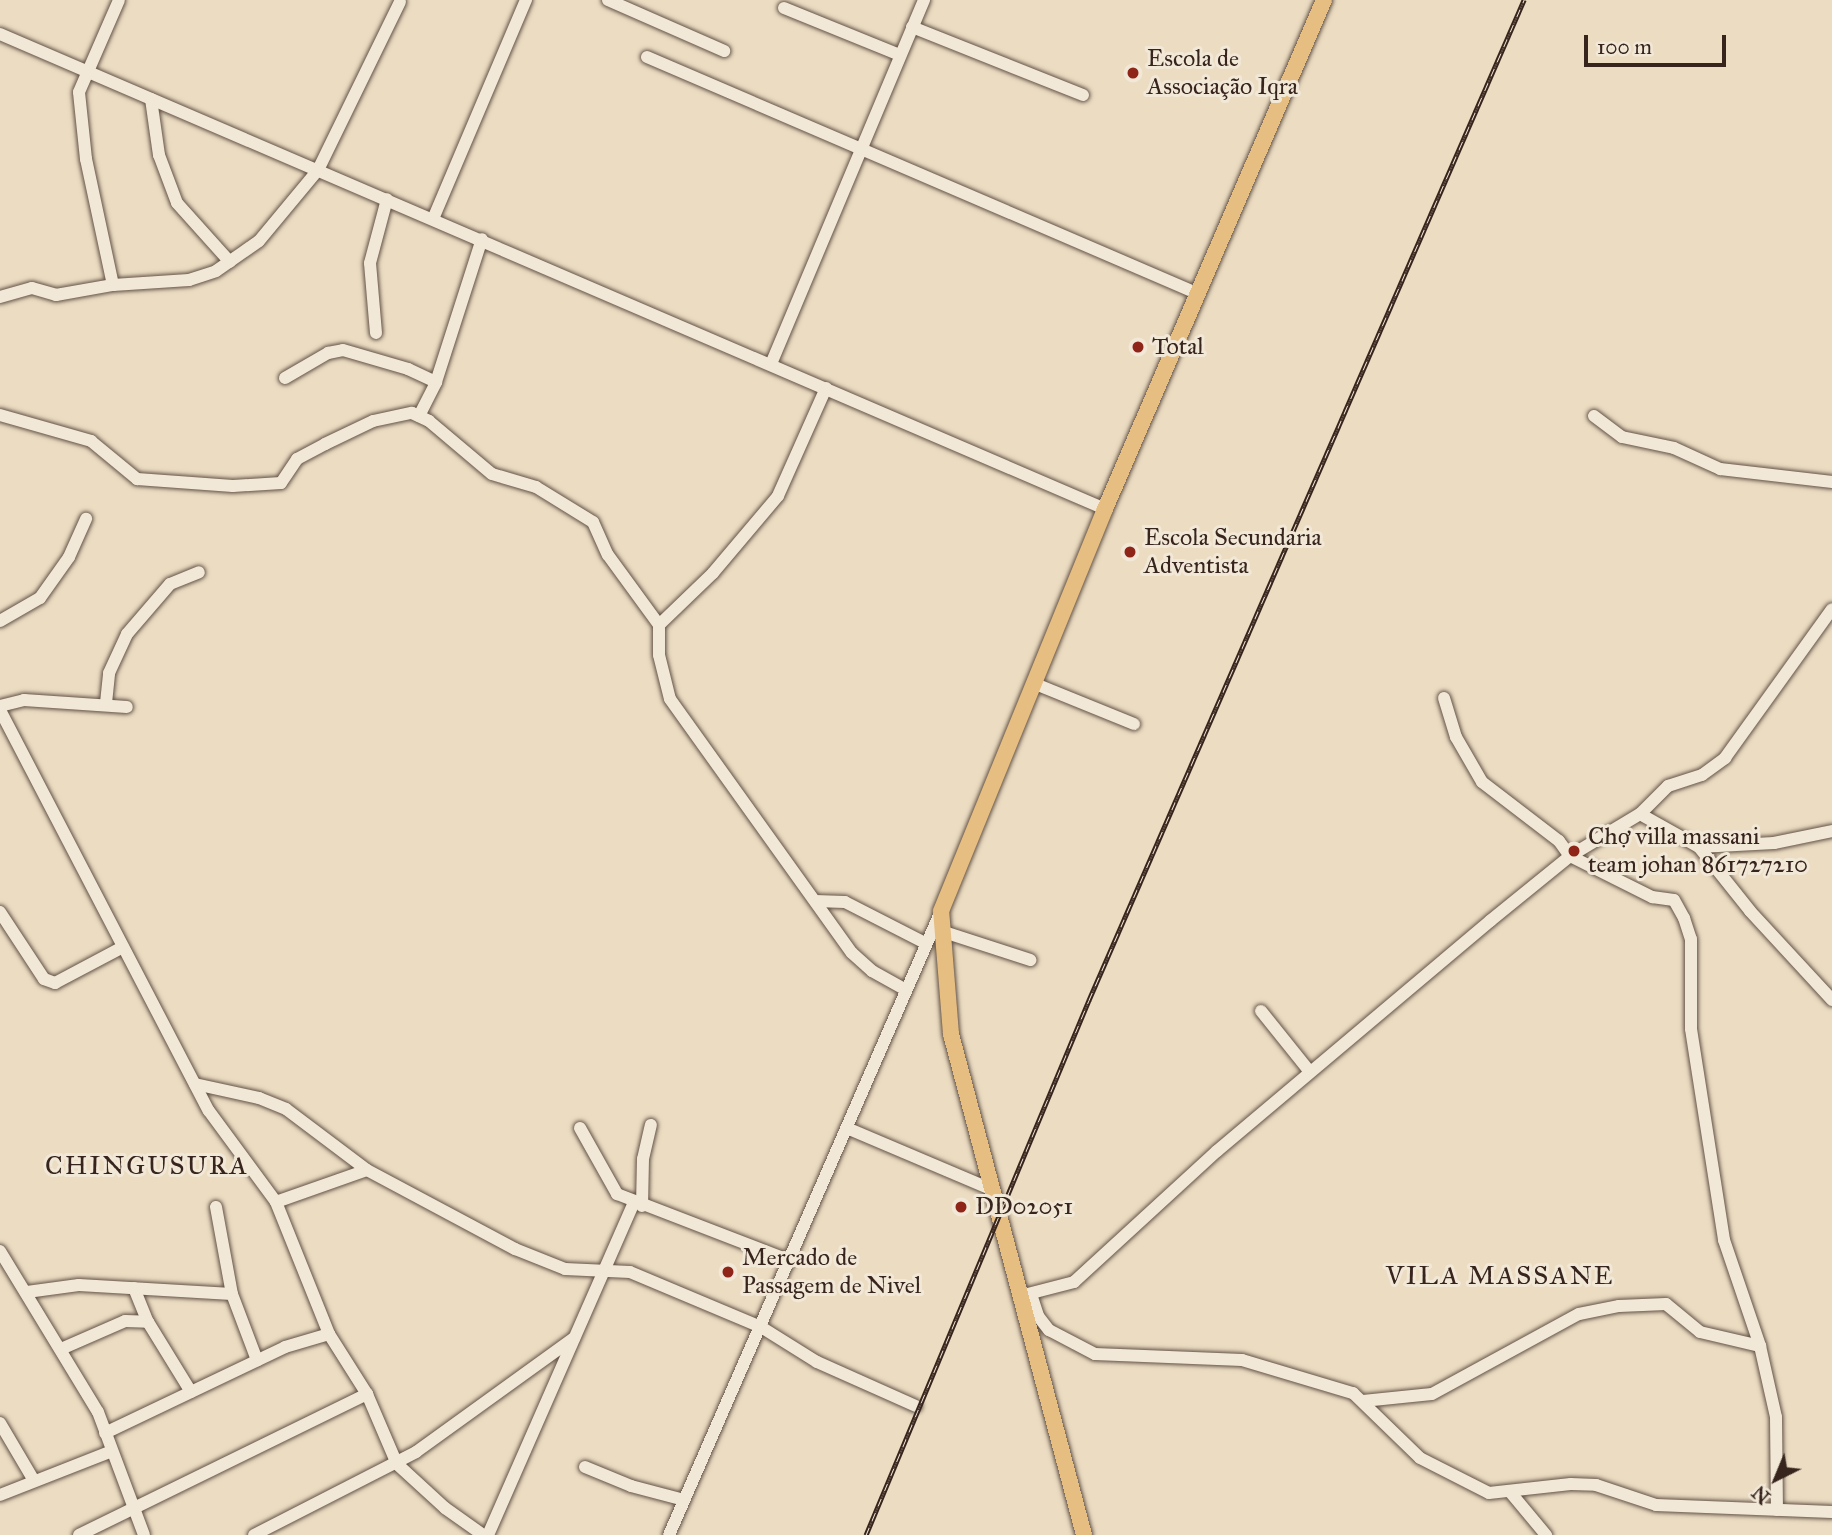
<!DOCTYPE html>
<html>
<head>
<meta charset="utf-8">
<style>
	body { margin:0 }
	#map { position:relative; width:1832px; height:1535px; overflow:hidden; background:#ebdcc2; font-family:"IM FELL Great Primer",serif }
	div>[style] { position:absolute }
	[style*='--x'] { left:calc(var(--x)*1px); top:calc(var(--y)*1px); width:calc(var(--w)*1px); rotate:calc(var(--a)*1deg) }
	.roads { filter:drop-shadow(0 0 2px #635246) drop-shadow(0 0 2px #635246) }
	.minor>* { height:12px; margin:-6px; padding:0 6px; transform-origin:6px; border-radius:6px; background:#f2e8d7 }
	.major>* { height:16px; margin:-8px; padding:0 8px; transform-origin:8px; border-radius:8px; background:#e6be81 }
	.rail>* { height:5px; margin-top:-2.5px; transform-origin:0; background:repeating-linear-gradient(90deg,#f2e8d7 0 8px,#36241d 0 16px); box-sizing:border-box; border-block:2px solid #36241d }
	.dots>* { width:19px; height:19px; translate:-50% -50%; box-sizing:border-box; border:4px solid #f2e8d7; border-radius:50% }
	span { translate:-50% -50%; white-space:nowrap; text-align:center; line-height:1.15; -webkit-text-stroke:6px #f2e8d7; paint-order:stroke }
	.poi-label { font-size:24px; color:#36241d }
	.left { translate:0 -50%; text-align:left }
	.neighbourhood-label { font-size:26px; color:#36241d; letter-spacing:2px }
	.north { position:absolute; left:1741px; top:1444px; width:70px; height:70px; -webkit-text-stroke:5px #f2e8d7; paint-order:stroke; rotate:223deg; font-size:19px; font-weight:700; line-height:28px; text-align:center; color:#36241d }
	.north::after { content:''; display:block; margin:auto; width:24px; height:32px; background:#36241d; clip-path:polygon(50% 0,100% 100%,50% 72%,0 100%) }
	.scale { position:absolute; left:1584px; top:35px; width:142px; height:32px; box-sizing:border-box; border:4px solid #36241d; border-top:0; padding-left:9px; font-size:21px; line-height:24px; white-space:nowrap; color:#36241d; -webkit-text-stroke:5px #f2e8d7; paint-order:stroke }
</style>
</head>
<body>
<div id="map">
	<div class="roads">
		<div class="minor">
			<i style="--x:608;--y:0;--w:127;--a:23.7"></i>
			<i style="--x:784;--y:8;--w:125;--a:22.1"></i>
			<i style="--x:912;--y:27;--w:184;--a:21.7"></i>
			<i style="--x:0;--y:34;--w:1203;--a:23.26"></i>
			<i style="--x:647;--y:57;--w:601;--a:23.24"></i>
			<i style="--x:151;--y:99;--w:57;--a:81.9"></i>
			<i style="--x:159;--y:155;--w:51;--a:69.4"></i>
			<i style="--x:177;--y:203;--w:79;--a:48.1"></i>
			<i style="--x:433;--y:219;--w:238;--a:-67"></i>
			<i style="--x:113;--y:285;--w:129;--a:-102.1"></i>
			<i style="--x:86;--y:159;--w:67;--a:-96"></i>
			<i style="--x:79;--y:92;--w:100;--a:-66.5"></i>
			<i style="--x:0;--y:297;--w:33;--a:-16"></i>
			<i style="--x:32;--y:288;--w:25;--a:16"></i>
			<i style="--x:56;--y:295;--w:58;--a:-10"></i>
			<i style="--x:113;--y:285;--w:76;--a:-3.8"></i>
			<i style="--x:189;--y:280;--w:28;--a:-18"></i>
			<i style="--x:216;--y:271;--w:52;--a:-34.9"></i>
			<i style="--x:259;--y:241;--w:92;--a:-50.3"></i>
			<i style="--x:318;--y:170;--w:187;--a:-64"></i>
			<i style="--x:376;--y:333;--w:70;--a:-94.9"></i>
			<i style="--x:370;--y:263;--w:66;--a:-75.1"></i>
			<i style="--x:771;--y:364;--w:395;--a:-67.2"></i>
			<i style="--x:285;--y:378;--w:50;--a:-30.2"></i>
			<i style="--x:328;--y:353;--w:15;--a:-11"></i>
			<i style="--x:343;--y:350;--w:68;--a:16.3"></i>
			<i style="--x:408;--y:369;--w:31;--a:25"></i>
			<i style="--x:826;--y:388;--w:118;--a:114"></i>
			<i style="--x:778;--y:496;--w:101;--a:130.2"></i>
			<i style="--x:713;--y:573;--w:75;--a:136.1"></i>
			<i style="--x:659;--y:625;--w:30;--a:90"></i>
			<i style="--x:659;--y:655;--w:45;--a:76"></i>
			<i style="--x:670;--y:699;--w:312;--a:54.4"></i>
			<i style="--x:852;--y:953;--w:27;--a:42"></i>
			<i style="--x:872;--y:971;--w:38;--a:29"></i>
			<i style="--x:0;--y:415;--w:95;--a:15.9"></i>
			<i style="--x:91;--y:441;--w:60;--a:39.6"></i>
			<i style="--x:137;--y:479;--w:96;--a:4.2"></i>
			<i style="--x:233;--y:486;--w:48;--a:-3.6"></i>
			<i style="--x:281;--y:483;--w:29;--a:-56"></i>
			<i style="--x:297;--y:459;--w:32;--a:-28"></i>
			<i style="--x:325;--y:444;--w:53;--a:-25.6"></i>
			<i style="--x:373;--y:421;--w:40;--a:-12"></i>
			<i style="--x:412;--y:413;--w:19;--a:25"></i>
			<i style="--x:429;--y:421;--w:82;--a:40.1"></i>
			<i style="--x:492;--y:474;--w:46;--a:16.5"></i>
			<i style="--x:536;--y:487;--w:67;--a:31.6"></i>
			<i style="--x:593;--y:522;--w:36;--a:66"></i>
			<i style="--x:608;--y:555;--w:87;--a:53.9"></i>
			<i style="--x:419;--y:416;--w:38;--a:-63"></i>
			<i style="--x:436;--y:382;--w:150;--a:-72.2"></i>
			<i style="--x:1594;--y:416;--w:35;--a:37"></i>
			<i style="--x:1622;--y:437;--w:53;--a:11.9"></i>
			<i style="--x:1674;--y:448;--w:51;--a:24.5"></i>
			<i style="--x:1720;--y:469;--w:113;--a:6.6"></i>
			<i style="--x:0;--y:621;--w:46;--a:-29.9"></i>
			<i style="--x:40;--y:598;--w:50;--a:-54.7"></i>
			<i style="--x:69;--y:557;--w:42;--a:-65.9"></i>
			<i style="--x:1033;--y:683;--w:109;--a:22.1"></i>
			<i style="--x:1444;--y:698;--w:41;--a:72.9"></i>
			<i style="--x:1456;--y:737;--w:52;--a:60"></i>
			<i style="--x:1482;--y:782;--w:97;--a:37.5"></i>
			<i style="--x:1559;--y:841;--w:19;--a:54"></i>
			<i style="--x:1570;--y:856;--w:92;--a:26.6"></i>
			<i style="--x:1652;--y:897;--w:22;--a:8"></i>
			<i style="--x:1674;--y:900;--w:21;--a:61"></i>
			<i style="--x:1684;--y:918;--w:22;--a:72"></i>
			<i style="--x:1691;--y:939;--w:90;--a:90"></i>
			<i style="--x:1691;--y:1029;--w:214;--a:81.1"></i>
			<i style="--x:1724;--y:1240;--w:112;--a:71.2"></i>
			<i style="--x:1760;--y:1346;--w:73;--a:77.3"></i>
			<i style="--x:1776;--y:1417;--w:93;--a:89.4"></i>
			<i style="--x:106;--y:703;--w:30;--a:-84"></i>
			<i style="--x:109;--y:673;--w:43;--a:-65.2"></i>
			<i style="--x:127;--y:634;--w:66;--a:-49.3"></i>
			<i style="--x:170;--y:584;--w:31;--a:-22"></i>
			<i style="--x:0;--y:706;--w:25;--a:-14"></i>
			<i style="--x:24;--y:700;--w:103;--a:3.9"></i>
			<i style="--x:0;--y:710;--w:452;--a:62.5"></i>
			<i style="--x:209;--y:1111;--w:113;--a:53.6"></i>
			<i style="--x:276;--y:1202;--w:142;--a:68.1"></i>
			<i style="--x:1640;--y:814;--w:68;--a:29.2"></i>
			<i style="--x:1699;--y:847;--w:82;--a:51.4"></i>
			<i style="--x:1750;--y:911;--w:121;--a:47.3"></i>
			<i style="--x:1699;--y:847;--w:75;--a:-3.1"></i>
			<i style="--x:1774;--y:843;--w:59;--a:-11.7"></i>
			<i style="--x:815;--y:901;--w:30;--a:2"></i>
			<i style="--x:845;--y:902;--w:90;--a:27.1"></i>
			<i style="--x:0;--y:912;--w:80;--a:56.7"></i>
			<i style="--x:44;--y:979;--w:12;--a:20"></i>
			<i style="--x:55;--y:983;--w:75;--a:-27.9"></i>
			<i style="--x:941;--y:931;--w:94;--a:18"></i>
			<i style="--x:1261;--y:1011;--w:78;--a:51.2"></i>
			<i style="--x:195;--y:1084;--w:66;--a:12.3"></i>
			<i style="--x:259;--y:1098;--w:29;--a:22"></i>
			<i style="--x:286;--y:1109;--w:101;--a:37"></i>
			<i style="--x:367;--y:1170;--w:168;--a:28.1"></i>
			<i style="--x:515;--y:1249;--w:54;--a:21.8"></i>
			<i style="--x:565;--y:1269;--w:65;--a:2.6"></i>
			<i style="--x:630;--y:1272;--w:142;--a:22.8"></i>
			<i style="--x:761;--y:1327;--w:66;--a:32"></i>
			<i style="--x:817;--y:1362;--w:108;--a:24"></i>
			<i style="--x:580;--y:1128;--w:76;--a:60.7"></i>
			<i style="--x:617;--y:1194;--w:186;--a:21.1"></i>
			<i style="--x:847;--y:1128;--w:159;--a:23"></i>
			<i style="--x:276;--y:1202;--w:96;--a:-19.4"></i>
			<i style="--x:642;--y:1206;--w:47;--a:-88.8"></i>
			<i style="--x:643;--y:1159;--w:35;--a:-77"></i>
			<i style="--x:216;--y:1207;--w:88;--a:79.6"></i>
			<i style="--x:232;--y:1294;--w:71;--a:69.3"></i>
			<i style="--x:0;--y:1251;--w:188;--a:58.7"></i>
			<i style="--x:98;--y:1412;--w:131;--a:69.5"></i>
			<i style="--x:134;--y:1288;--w:37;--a:68"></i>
			<i style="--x:148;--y:1322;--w:82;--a:58.4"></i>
			<i style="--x:27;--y:1292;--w:52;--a:-7.7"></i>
			<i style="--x:79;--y:1285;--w:153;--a:3.4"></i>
			<i style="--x:1031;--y:1294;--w:23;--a:72"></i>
			<i style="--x:1038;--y:1316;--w:18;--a:52"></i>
			<i style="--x:1049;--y:1330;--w:52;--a:27.6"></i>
			<i style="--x:1095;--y:1354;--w:147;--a:2.3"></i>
			<i style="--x:1242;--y:1360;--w:116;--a:16.6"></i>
			<i style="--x:1353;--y:1393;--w:93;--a:44.1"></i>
			<i style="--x:1420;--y:1458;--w:77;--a:26.9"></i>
			<i style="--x:1489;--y:1493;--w:82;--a:-6.3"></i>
			<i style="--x:1571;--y:1484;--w:25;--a:2"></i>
			<i style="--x:1596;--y:1485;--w:63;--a:18.4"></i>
			<i style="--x:1656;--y:1505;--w:176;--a:2.3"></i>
			<i style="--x:1020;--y:1296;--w:56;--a:-14.5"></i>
			<i style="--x:1074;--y:1282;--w:194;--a:-42.5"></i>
			<i style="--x:1217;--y:1151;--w:357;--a:-40.1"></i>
			<i style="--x:1490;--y:921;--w:103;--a:-39.1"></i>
			<i style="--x:1570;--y:856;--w:82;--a:-31"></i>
			<i style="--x:1640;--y:814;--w:40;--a:-45"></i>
			<i style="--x:1668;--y:786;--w:36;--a:-18"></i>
			<i style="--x:1702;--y:775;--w:29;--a:-36"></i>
			<i style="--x:1725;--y:758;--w:183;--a:-54.3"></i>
			<i style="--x:61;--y:1349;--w:70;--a:-23.6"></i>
			<i style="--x:125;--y:1321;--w:23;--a:2"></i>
			<i style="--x:1363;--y:1401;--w:69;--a:-5.8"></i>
			<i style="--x:1432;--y:1394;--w:167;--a:-28.6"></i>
			<i style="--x:1579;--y:1314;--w:41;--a:-11.3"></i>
			<i style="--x:1619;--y:1306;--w:47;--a:-2.4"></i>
			<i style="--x:1666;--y:1304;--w:44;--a:39.5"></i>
			<i style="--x:1700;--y:1332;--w:62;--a:13.1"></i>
			<i style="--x:0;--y:1423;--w:65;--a:59.5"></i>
			<i style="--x:105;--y:1433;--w:199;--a:-25.5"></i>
			<i style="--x:285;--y:1347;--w:46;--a:-16.5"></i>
			<i style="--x:329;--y:1334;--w:71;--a:57.7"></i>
			<i style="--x:585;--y:1467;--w:50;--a:22.4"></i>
			<i style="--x:631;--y:1486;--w:55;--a:14.8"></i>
			<i style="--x:1511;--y:1493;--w:55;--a:50.2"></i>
			<i style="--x:0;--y:1495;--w:118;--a:-21.4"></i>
			<i style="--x:79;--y:1535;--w:321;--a:-26.1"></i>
			<i style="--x:367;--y:1394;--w:76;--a:66.8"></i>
			<i style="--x:397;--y:1464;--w:65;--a:42.5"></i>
			<i style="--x:445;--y:1508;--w:47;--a:35.4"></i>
			<i style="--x:254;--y:1535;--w:182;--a:-27.1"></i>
			<i style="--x:416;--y:1452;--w:195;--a:-35.8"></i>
			<i style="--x:488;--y:1535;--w:364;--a:-66.3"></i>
			<i style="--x:669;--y:1535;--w:681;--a:-66.45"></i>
		</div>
		<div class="major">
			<i style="--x:1084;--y:1535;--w:518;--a:-104.87"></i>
			<i style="--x:951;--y:1034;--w:123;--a:-94.6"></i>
			<i style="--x:941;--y:911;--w:434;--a:-67.8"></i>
			<i style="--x:1105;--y:509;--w:554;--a:-66.72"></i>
		</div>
	</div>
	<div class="rail">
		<i style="--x:866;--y:1535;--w:580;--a:-67.37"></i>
		<i style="--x:1089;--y:1000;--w:1091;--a:-66.49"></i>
	</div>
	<div class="dots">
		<i style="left:1133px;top:73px;background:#8f2418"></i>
		<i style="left:1138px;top:347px;background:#8f2418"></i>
		<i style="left:1130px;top:552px;background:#8f2418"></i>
		<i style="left:1574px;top:851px;background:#8f2418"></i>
		<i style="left:961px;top:1207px;background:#8f2418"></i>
		<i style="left:728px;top:1272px;background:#8f2418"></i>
	</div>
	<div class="poi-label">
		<span class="left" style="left:1147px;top:73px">Escola de<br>Associação Iqra</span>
		<span class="left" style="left:1152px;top:347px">Total</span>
		<span class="left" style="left:1144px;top:552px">Escola Secundaria<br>Adventista</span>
		<span class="left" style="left:1588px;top:851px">Chợ villa massani<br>team johan 861727210</span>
		<span class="left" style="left:975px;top:1207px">DD02051</span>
		<span class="left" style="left:742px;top:1272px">Mercado de<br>Passagem de Nivel</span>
	</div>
	<div class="neighbourhood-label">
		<span style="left:147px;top:1166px">CHINGUSURA</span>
		<span style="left:1500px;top:1276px">VILA MASSANE</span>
	</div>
	<div class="north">N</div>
	<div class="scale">100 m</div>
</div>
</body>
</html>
